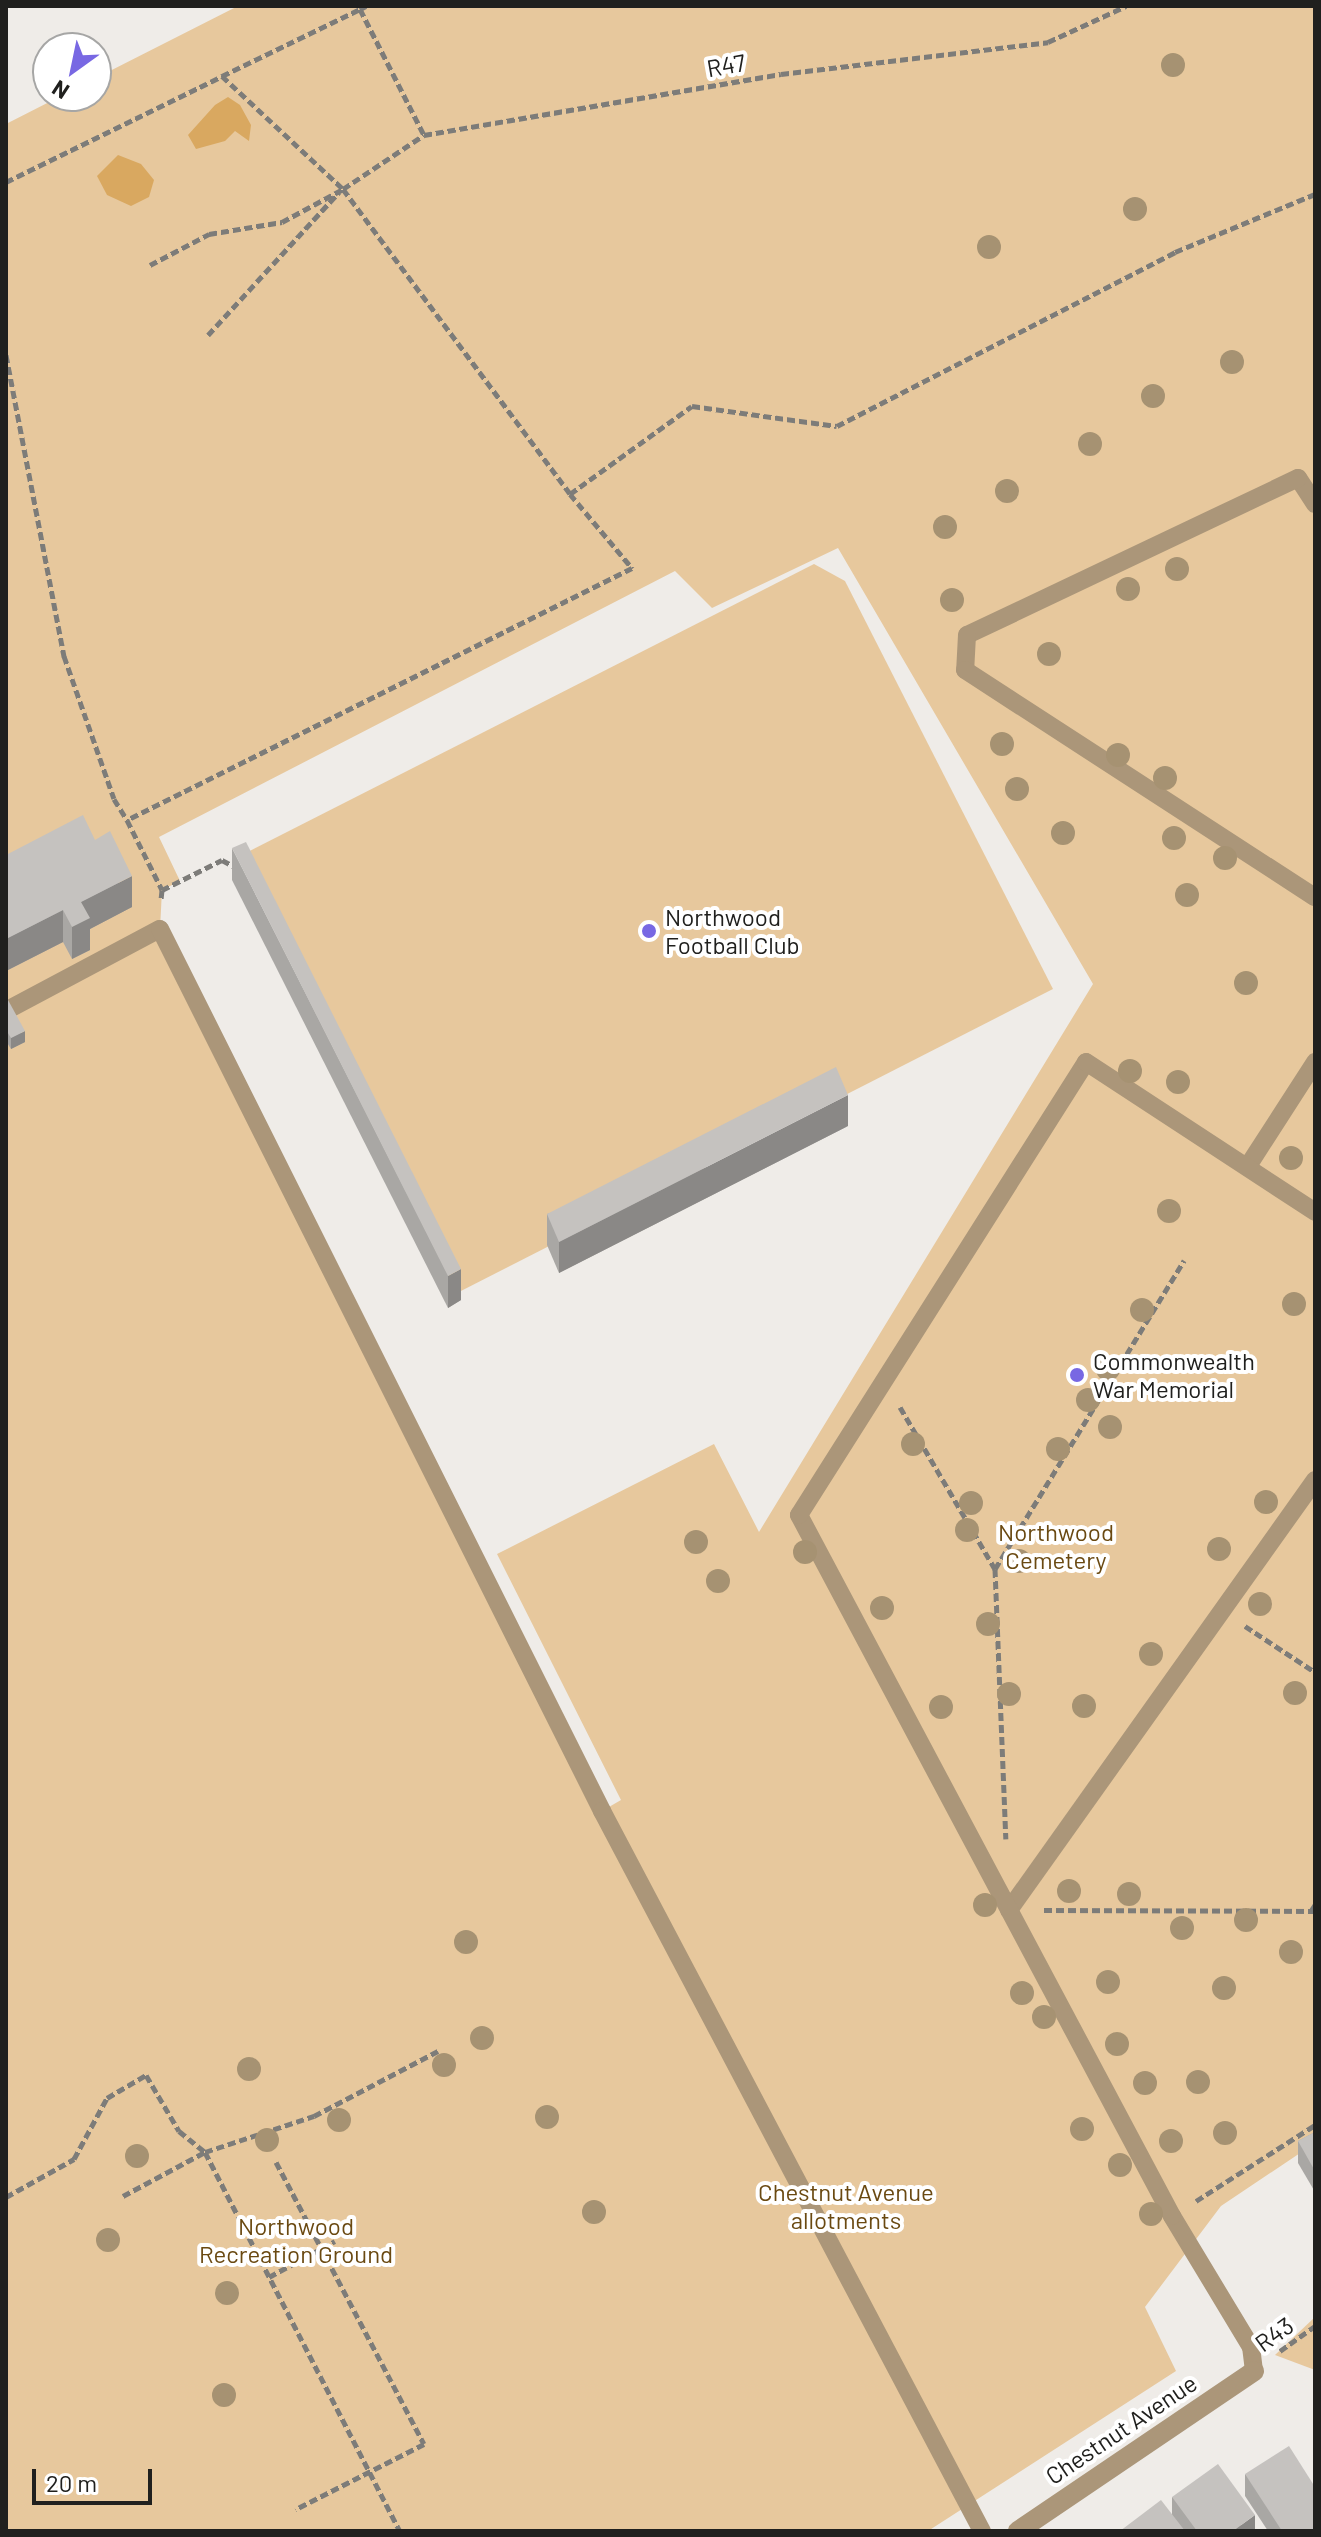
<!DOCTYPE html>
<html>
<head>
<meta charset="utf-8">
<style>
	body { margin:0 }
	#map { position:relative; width:1321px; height:2537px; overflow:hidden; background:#efece8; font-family:Barlow,sans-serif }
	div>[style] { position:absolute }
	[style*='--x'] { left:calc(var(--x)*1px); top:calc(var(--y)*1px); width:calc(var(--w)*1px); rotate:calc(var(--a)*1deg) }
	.green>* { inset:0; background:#e7c89d }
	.water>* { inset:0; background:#d9a860 }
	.path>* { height:5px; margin-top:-2.5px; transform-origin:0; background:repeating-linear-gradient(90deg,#7d7c79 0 8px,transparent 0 12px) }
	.service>* { height:18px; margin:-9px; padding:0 9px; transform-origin:9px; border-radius:9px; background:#ab9679 }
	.minor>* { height:20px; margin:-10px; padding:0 10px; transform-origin:10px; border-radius:10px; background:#ab9679 }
	.trees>* { width:24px; height:24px; margin:-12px; border-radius:50%; background:#a69272 }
	.wall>* { inset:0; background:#a9a7a4 }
	.shaded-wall>* { inset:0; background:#8a8886 }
	.building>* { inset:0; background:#c5c2bf }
	.dots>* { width:22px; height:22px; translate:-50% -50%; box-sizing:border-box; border:4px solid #fff; border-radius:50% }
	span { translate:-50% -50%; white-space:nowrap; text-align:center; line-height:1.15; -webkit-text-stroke:8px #fff; paint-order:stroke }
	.street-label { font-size:24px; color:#20201e }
	.poi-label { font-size:24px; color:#20201e }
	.left { translate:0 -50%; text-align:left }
	.park-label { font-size:24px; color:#6a4911 }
	.frame { position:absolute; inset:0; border:8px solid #20201e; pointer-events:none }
	.north { position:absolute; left:32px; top:32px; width:80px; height:80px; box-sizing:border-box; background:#fff; border:2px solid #a6a6a5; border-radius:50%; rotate:213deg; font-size:22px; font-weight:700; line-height:32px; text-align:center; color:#20201e }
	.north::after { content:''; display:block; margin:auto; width:28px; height:36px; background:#7868e3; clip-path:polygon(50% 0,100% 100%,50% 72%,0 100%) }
	.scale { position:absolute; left:32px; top:2469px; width:120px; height:36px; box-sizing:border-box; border:4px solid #20201e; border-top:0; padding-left:10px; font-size:24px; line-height:28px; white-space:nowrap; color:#20201e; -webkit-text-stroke:6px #fff; paint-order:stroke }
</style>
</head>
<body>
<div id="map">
	<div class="green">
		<i style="clip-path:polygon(evenodd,238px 6px,1315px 6px,1315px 2143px,1221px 2206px,1145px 2307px,1176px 2371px,928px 2531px,6px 2531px,6px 124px,61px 96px,96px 96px,96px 78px,238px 6px,838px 548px,1093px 984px,759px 1532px,714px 1444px,497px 1554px,621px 1800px,602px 1811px,160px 929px,162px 890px,180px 881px,159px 837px,675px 571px,712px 608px,838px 548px)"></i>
		<i style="clip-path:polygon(814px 564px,845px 581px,1053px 989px,457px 1293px,238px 857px)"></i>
		<i style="clip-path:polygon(1315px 2317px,1315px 2370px,1275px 2355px)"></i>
	</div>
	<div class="water">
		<i style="clip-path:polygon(228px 97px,240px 105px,251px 125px,249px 141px,235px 131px,225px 141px,196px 149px,188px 135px,215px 105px)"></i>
		<i style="clip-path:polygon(118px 155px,141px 164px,154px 180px,149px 197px,131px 206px,107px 195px,97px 176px)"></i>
	</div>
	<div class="path">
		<i style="--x:366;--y:6;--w:7;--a:153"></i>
		<i style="--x:360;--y:9;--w:141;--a:63.1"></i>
		<i style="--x:222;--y:76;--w:153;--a:-25.9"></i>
		<i style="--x:6;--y:182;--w:241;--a:-26.1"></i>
		<i style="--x:222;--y:76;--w:166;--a:43"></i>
		<i style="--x:343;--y:189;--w:380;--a:53.3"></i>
		<i style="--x:570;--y:494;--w:97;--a:50"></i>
		<i style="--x:632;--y:568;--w:564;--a:153.48"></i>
		<i style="--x:127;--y:820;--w:78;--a:63.4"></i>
		<i style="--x:162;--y:890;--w:10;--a:96"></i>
		<i style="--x:150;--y:265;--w:67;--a:-27.7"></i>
		<i style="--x:209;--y:234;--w:74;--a:-9.3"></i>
		<i style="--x:282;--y:222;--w:69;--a:-28.4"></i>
		<i style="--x:343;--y:189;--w:97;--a:-33.7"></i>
		<i style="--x:424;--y:135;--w:362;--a:-9.7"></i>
		<i style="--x:781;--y:74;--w:269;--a:-6.8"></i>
		<i style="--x:1048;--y:42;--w:86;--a:-24.8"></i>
		<i style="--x:208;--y:335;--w:194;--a:-47.5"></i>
		<i style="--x:6;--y:355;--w:307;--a:79.1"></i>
		<i style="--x:64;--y:656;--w:151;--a:70.7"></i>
		<i style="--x:114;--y:799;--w:25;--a:58"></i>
		<i style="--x:570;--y:494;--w:150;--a:-35.8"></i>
		<i style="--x:692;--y:406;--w:146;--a:7.9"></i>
		<i style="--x:837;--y:426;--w:380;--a:-27.2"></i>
		<i style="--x:1175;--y:252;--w:152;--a:-22.5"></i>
		<i style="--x:162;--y:890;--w:67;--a:-26.6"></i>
		<i style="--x:222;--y:860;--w:15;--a:28"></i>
		<i style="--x:900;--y:1407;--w:188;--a:59.6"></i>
		<i style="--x:995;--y:1569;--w:270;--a:87.7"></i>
		<i style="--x:995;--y:1569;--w:362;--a:-58.5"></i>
		<i style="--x:1245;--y:1626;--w:84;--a:33.3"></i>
		<i style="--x:1315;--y:1905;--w:7;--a:124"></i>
		<i style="--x:1311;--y:1911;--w:4;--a:0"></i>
		<i style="--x:1044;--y:1910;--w:267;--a:0.2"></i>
		<i style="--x:276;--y:2162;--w:318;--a:62.3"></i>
		<i style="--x:424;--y:2444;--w:144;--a:153.1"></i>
		<i style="--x:123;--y:2196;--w:93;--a:-28.2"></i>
		<i style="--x:205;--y:2152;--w:115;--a:-18.3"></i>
		<i style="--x:314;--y:2116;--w:140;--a:-27.7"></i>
		<i style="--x:6;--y:2197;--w:78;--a:-29.2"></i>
		<i style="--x:74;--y:2159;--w:69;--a:-61.6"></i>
		<i style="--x:107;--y:2098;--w:45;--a:-30.5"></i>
		<i style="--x:146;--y:2075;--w:65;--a:59.5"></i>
		<i style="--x:179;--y:2131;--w:33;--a:39"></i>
		<i style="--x:205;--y:2152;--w:426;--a:62.8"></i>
		<i style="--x:1196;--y:2201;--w:141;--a:-32.6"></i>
		<i style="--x:269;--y:2277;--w:75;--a:-28.6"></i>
		<i style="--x:1280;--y:2351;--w:43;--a:-35.5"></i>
	</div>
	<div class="service">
		<i style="--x:1315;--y:504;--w:31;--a:-123"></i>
		<i style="--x:1298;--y:478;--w:366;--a:154.6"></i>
		<i style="--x:967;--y:635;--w:35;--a:93"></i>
		<i style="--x:965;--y:670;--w:417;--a:33"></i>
		<i style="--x:13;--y:1007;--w:166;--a:-28"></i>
		<i style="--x:160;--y:929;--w:987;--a:63.38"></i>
		<i style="--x:602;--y:1811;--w:814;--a:62.18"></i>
		<i style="--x:1248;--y:1166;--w:124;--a:-57.2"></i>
		<i style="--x:1009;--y:1910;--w:528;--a:-54.56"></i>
		<i style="--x:1254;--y:2371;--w:24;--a:-97"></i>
		<i style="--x:1251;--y:2347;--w:153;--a:-121.1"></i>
		<i style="--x:1172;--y:2216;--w:794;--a:-118.02"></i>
		<i style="--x:799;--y:1515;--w:536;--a:-57.64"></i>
		<i style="--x:1086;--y:1062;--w:274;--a:33.2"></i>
	</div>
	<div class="minor">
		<i style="--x:1018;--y:2531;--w:285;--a:-34.1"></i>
	</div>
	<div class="trees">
		<i style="left:1173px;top:65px"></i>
		<i style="left:1135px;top:209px"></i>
		<i style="left:989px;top:247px"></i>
		<i style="left:1232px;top:362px"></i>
		<i style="left:1153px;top:396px"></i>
		<i style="left:1090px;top:444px"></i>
		<i style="left:1007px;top:491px"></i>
		<i style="left:945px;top:527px"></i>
		<i style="left:1177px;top:569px"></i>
		<i style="left:1128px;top:589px"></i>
		<i style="left:952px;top:600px"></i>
		<i style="left:1049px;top:654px"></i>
		<i style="left:1002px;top:744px"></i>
		<i style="left:1118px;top:755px"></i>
		<i style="left:1165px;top:778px"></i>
		<i style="left:1017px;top:789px"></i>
		<i style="left:1063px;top:833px"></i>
		<i style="left:1174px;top:838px"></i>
		<i style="left:1225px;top:858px"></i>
		<i style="left:1187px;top:895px"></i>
		<i style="left:1246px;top:983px"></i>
		<i style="left:1130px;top:1071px"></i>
		<i style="left:1178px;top:1082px"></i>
		<i style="left:1291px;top:1158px"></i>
		<i style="left:1169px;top:1211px"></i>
		<i style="left:1294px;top:1304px"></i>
		<i style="left:1142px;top:1310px"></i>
		<i style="left:1108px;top:1369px"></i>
		<i style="left:1088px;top:1400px"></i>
		<i style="left:1110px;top:1427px"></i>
		<i style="left:913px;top:1444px"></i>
		<i style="left:1058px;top:1449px"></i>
		<i style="left:1266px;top:1502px"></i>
		<i style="left:971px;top:1503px"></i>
		<i style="left:967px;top:1530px"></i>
		<i style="left:696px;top:1542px"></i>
		<i style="left:1219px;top:1549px"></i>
		<i style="left:805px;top:1552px"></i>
		<i style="left:1019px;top:1561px"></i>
		<i style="left:718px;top:1581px"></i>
		<i style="left:1260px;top:1604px"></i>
		<i style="left:882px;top:1608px"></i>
		<i style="left:988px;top:1624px"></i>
		<i style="left:1151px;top:1654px"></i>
		<i style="left:1295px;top:1693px"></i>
		<i style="left:1009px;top:1694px"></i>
		<i style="left:1084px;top:1706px"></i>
		<i style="left:941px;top:1707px"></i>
		<i style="left:1069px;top:1891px"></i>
		<i style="left:1129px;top:1894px"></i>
		<i style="left:985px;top:1905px"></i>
		<i style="left:1246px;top:1920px"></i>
		<i style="left:1182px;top:1928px"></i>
		<i style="left:466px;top:1942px"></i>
		<i style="left:1291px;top:1952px"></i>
		<i style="left:1108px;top:1982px"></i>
		<i style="left:1224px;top:1988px"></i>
		<i style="left:1022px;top:1993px"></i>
		<i style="left:1044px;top:2017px"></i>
		<i style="left:482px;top:2038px"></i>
		<i style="left:1117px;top:2044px"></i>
		<i style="left:444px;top:2065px"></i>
		<i style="left:249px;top:2069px"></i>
		<i style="left:1198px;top:2082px"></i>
		<i style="left:1145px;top:2083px"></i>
		<i style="left:547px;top:2117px"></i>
		<i style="left:339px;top:2120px"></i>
		<i style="left:1082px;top:2129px"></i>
		<i style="left:1225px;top:2133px"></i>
		<i style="left:267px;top:2140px"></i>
		<i style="left:1171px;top:2141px"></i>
		<i style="left:137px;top:2156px"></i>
		<i style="left:1120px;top:2165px"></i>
		<i style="left:594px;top:2212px"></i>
		<i style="left:1151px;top:2214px"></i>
		<i style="left:108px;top:2240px"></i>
		<i style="left:227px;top:2293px"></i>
		<i style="left:224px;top:2395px"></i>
	</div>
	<div class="wall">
		<i style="clip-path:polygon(95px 840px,132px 907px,90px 929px,90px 950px,72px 959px,63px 942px,6px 971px,6px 855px)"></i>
		<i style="clip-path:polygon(232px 848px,461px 1300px,448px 1308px,232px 880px)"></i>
		<i style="clip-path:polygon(6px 1001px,25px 1042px,11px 1049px,6px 1041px)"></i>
		<i style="clip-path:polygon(848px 1126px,559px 1273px,547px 1245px,547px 1214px)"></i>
		<i style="clip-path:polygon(1315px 2132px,1315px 2192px,1298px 2163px,1298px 2141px)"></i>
		<i style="clip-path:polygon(1245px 2474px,1315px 2531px,1268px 2531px,1245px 2496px)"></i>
		<i style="clip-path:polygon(1172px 2497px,1255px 2531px,1120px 2531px,1172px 2514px)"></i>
	</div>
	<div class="shaded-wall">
		<i style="clip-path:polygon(132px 876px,132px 907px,90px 929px,90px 950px,72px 959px,72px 927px,81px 902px)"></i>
		<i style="clip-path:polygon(63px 910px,63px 942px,6px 971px,6px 939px)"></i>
		<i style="clip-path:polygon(25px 1031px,25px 1042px,11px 1049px,11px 1038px)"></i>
		<i style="clip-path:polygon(848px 1095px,848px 1126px,559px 1273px,559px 1242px)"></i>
		<i style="clip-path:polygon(461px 1269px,461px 1300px,448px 1308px,448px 1276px)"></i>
		<i style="clip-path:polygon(1255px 2515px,1255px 2531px,1233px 2531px)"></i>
	</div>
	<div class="building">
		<i style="clip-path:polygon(83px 815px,95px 840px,110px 831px,132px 876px,81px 902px,90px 918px,72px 927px,63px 910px,6px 939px,6px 855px)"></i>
		<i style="clip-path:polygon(246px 842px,461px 1269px,448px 1276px,232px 848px)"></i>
		<i style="clip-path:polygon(8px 1000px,25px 1031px,11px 1038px,6px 1030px,6px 1001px)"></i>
		<i style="clip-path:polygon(836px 1067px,848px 1095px,559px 1242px,547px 1214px)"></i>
		<i style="clip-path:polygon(1315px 2132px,1315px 2171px,1298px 2141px)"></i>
		<i style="clip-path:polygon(1289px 2446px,1315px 2487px,1315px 2531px,1282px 2531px,1245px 2474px)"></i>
		<i style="clip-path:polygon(1218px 2464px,1255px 2515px,1233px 2531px,1197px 2531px,1172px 2497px)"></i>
		<i style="clip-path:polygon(1161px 2500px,1185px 2531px,1120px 2531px)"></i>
	</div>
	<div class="dots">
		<i style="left:649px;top:931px;background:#7868e3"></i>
		<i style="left:1077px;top:1375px;background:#7868e3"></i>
	</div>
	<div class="street-label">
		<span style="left:726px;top:65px;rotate:-10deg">R47</span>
		<span style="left:1274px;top:2334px;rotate:-36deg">R43</span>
		<span style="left:1121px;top:2429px;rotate:-34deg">Chestnut Avenue</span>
	</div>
	<div class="poi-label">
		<span class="left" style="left:665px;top:931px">Northwood<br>Football Club</span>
		<span class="left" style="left:1093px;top:1375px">Commonwealth<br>War Memorial</span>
	</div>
	<div class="park-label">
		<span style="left:1056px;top:1546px">Northwood<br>Cemetery</span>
		<span style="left:846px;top:2206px">Chestnut Avenue<br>allotments</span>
		<span style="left:296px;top:2240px">Northwood<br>Recreation Ground</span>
	</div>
	<div class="frame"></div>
	<div class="north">N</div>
	<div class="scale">20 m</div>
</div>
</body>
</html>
